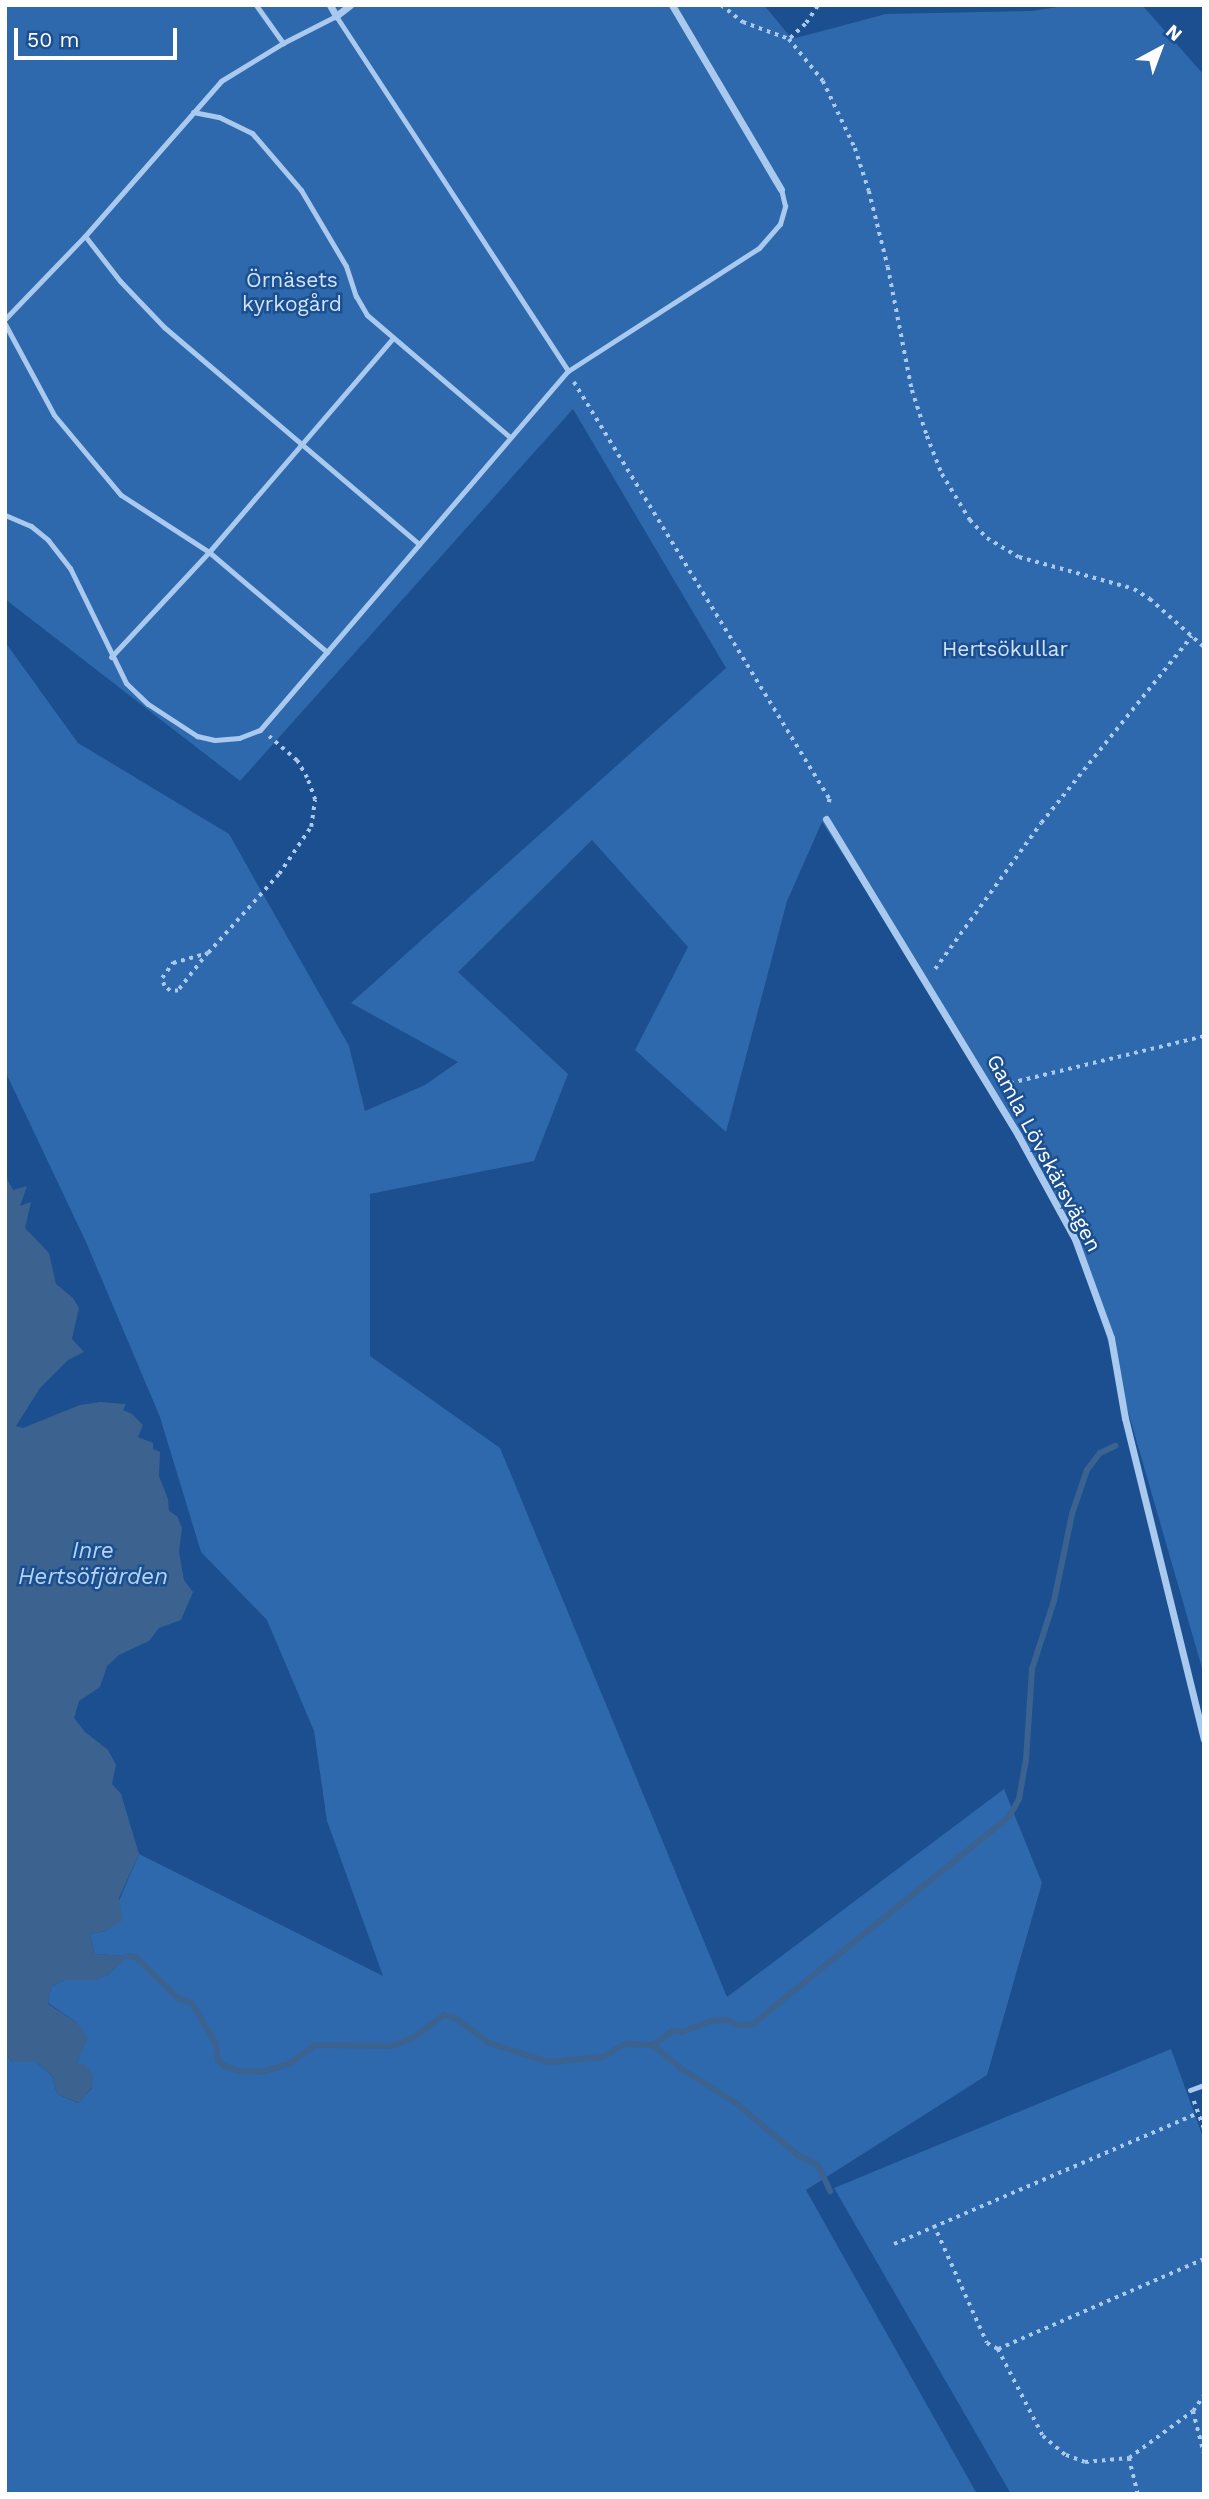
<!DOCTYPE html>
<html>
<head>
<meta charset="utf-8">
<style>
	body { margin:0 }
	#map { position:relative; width:1209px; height:2499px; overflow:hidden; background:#1b4f8f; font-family:"Work Sans",sans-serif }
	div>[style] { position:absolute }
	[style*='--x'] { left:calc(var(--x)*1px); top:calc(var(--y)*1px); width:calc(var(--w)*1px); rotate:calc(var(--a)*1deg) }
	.green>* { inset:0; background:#2e69ad }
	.water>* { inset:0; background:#3c6290 }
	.stream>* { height:6px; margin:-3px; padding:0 3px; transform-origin:3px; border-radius:3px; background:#3c6290 }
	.path>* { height:3.5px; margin-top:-1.75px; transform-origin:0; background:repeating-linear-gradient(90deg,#a9c9ee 0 3.5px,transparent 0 8.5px) }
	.service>* { height:5px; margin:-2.5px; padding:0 2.5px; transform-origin:2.5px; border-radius:2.5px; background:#a9c9ee }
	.minor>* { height:7px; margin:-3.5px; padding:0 3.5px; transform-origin:3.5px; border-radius:3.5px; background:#a9c9ee }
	span { translate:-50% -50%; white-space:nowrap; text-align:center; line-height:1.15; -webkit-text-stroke:5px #1b4f8f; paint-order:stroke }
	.park-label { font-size:21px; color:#cfe3fa }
	.street-label { font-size:21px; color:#fff }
	.water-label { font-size:23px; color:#b5d3f5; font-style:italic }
	.frame { position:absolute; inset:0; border:7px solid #fff; pointer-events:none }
	.north { position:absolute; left:1125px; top:14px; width:70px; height:70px; -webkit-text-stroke:5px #1b4f8f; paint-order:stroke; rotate:41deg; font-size:19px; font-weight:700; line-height:28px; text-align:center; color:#fff }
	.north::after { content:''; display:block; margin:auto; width:24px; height:32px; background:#fff; clip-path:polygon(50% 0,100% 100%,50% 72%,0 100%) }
	.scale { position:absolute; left:14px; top:28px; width:163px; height:32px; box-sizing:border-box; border:4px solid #fff; border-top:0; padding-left:9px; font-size:21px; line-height:24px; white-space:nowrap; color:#fff; -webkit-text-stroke:5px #1b4f8f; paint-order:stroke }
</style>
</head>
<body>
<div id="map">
	<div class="green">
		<i style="clip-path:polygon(5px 5px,764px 5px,792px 39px,886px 14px,1032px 11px,1070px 5px,1142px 5px,1204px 75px,1204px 1675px,1085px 1262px,1049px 1188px,925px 982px,822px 822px,787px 901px,726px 1132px,635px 1050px,688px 947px,592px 840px,458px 972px,568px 1074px,534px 1161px,370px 1194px,370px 1356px,500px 1448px,727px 1997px,1004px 1789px,1042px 1883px,987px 2075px,806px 2190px,977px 2494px,5px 2494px,5px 2052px,12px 2062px,36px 2062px,52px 2076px,57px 2094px,78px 2103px,92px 2088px,77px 2063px,83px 2047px,76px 2022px,48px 2003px,51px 1987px,65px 1980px,96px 1980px,109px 1974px,127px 1956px,94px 1954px,90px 1934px,106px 1931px,139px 1854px,383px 1976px,327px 1821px,314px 1731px,267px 1620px,201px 1552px,160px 1417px,86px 1242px,5px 1071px,5px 642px,78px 743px,229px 834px,349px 1046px,365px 1111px,425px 1085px,458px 1062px,351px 1003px,726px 668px,573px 409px,240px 781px,5px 599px)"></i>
		<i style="clip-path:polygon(1171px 2049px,1204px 2140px,1204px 2494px,1011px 2494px,834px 2188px)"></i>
	</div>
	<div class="water">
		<i style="clip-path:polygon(5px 1175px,13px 1190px,27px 1186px,20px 1206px,31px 1202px,25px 1228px,49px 1253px,56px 1284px,73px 1298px,79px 1308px,72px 1339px,84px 1352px,68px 1360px,40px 1388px,16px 1426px,23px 1428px,80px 1405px,100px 1402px,126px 1404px,123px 1410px,132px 1414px,143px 1425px,138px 1437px,153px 1443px,153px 1449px,160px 1452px,159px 1476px,168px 1499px,169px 1511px,177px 1516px,182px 1528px,179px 1552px,184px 1580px,193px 1592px,181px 1620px,159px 1628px,149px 1641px,119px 1655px,107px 1666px,100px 1687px,79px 1701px,74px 1718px,85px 1732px,108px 1750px,116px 1765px,112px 1784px,121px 1794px,139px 1854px,119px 1898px,123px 1920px,106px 1931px,90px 1934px,94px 1954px,128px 1956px,109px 1974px,96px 1980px,65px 1980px,51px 1987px,48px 2004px,76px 2022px,88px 2038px,77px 2063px,86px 2065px,93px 2076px,92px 2087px,79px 2103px,57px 2094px,52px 2076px,36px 2062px,12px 2062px,5px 2052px)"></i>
	</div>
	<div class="stream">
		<i style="--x:128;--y:1956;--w:8;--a:7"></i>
		<i style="--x:136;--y:1957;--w:59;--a:44.3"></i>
		<i style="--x:178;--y:1998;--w:15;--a:20"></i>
		<i style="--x:192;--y:2003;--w:48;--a:59.7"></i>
		<i style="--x:216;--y:2044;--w:16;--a:83"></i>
		<i style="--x:218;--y:2060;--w:9;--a:41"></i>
		<i style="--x:225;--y:2066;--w:15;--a:20"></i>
		<i style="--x:239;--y:2071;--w:23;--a:2"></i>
		<i style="--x:262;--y:2072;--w:28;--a:-17"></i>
		<i style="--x:289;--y:2064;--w:32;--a:-36"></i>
		<i style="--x:315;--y:2045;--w:77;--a:0.7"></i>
		<i style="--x:392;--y:2046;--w:22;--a:-21"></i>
		<i style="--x:413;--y:2038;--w:39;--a:-37"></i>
		<i style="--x:444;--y:2015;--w:14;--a:17"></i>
		<i style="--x:457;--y:2019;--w:40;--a:37"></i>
		<i style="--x:489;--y:2043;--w:63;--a:17.6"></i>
		<i style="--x:549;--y:2062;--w:54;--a:-5.3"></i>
		<i style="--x:603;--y:2057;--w:26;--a:-31"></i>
		<i style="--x:625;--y:2044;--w:28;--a:2"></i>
		<i style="--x:653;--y:2045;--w:35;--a:40"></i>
		<i style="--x:680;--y:2068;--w:66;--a:32"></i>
		<i style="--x:736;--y:2103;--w:81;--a:40"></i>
		<i style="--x:798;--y:2155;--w:22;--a:27"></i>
		<i style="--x:818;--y:2165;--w:29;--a:65"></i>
		<i style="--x:653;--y:2045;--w:24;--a:-36"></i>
		<i style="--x:672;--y:2031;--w:10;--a:6"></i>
		<i style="--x:682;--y:2032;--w:30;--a:-21"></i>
		<i style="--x:710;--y:2021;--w:18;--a:-3"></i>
		<i style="--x:728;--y:2020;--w:10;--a:29"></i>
		<i style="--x:737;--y:2025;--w:16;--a:-4"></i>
		<i style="--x:753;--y:2024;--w:329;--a:-39"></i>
		<i style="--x:1009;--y:1817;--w:21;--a:-61"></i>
		<i style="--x:1019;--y:1799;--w:40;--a:-80"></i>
		<i style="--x:1026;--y:1760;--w:91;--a:-86.2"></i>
		<i style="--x:1032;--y:1669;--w:71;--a:-72.1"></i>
		<i style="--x:1054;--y:1601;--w:89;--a:-78.3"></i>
		<i style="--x:1072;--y:1514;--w:46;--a:-71.2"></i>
		<i style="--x:1087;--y:1470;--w:21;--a:-53"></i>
		<i style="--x:1100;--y:1453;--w:17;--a:-25"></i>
	</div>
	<div class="path">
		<i style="--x:721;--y:5;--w:28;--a:38"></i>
		<i style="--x:743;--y:22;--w:49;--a:20.3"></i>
		<i style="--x:789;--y:39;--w:54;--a:51"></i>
		<i style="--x:823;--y:81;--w:74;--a:64.5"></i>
		<i style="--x:855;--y:148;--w:45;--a:72"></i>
		<i style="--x:869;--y:191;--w:78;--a:76"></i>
		<i style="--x:888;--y:267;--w:125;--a:79"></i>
		<i style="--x:912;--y:390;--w:48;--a:71.9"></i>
		<i style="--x:927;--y:436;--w:41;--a:68.5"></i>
		<i style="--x:942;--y:474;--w:54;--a:58.7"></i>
		<i style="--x:970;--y:520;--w:25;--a:47"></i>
		<i style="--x:987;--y:538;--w:37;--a:31"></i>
		<i style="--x:1019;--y:557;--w:119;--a:15.5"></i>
		<i style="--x:1134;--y:589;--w:19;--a:32"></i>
		<i style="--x:1150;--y:599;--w:72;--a:41.6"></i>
		<i style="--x:790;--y:38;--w:22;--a:-43"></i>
		<i style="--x:806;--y:23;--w:22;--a:-56"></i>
		<i style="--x:574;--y:382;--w:489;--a:58.5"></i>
		<i style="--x:830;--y:799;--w:7;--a:106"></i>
		<i style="--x:208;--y:953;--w:106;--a:-48.1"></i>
		<i style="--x:279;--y:874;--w:57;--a:-55.8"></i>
		<i style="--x:311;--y:827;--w:27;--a:-82"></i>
		<i style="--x:315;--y:800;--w:23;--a:-110"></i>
		<i style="--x:307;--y:778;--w:20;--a:-120"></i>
		<i style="--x:297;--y:761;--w:37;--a:-139"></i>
		<i style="--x:208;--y:953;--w:48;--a:128.3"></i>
		<i style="--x:178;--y:991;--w:8;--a:180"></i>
		<i style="--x:170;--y:991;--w:8;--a:-140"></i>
		<i style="--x:164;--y:986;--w:8;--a:-104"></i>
		<i style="--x:162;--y:978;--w:19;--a:-54"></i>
		<i style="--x:173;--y:963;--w:36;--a:-16"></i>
		<i style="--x:935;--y:969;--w:180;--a:-54"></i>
		<i style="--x:1041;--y:823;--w:240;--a:-51.1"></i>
		<i style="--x:1002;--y:1085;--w:208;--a:-13.6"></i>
		<i style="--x:1194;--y:2101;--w:30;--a:70"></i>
		<i style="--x:934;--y:2225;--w:129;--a:65.8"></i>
		<i style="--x:987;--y:2343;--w:13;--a:29"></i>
		<i style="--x:998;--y:2349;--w:98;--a:62.7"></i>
		<i style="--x:1043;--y:2436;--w:30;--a:40"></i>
		<i style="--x:1066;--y:2455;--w:20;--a:20"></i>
		<i style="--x:1085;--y:2462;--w:44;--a:-5.2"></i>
		<i style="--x:1129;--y:2458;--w:79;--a:-36.3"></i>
		<i style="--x:1193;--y:2411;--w:19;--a:-55"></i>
		<i style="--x:894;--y:2244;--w:331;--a:-23.3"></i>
		<i style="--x:998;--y:2349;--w:225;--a:-23.6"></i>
		<i style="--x:1193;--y:2411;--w:43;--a:75.3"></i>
		<i style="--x:1129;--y:2458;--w:37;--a:76"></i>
	</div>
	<div class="service">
		<i style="--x:256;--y:5;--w:47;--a:54.6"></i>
		<i style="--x:193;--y:112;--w:26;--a:11"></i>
		<i style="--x:219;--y:117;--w:37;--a:26"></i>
		<i style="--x:252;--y:133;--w:75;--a:49.3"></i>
		<i style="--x:301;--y:190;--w:88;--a:59.4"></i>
		<i style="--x:346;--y:266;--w:32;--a:72"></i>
		<i style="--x:356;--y:296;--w:22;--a:60"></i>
		<i style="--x:367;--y:315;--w:188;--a:40.5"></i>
		<i style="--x:85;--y:236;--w:57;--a:52.1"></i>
		<i style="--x:120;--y:281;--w:64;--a:46.3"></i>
		<i style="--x:164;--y:327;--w:335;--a:40.4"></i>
		<i style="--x:5;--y:319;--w:115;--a:-46.1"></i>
		<i style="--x:85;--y:236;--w:206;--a:-48.7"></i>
		<i style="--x:221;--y:81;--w:73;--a:-31.5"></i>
		<i style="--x:283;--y:43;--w:59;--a:-27"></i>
		<i style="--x:336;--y:16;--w:424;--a:56.8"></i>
		<i style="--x:5;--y:324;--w:103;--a:61.7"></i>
		<i style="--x:54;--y:415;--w:104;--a:50.1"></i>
		<i style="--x:121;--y:495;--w:105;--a:32.9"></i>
		<i style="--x:209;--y:552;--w:155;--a:40.3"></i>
		<i style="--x:5;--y:515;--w:28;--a:23"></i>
		<i style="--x:31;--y:526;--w:22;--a:39"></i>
		<i style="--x:48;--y:540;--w:36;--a:52"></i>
		<i style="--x:70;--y:568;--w:128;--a:64"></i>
		<i style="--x:126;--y:683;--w:30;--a:44"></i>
		<i style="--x:148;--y:704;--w:59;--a:33.1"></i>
		<i style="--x:197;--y:736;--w:18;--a:13"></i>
		<i style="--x:215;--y:740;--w:24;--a:-5"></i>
		<i style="--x:239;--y:738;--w:22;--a:-21"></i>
		<i style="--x:260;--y:730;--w:473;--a:-49.4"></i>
		<i style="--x:568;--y:371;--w:227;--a:-32.8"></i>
		<i style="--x:759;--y:248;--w:32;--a:-49"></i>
		<i style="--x:780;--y:224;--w:19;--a:-74"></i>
		<i style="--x:785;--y:206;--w:17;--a:-103"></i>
		<i style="--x:111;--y:657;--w:144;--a:-47"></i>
		<i style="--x:209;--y:552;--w:281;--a:-49.3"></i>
		<i style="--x:1190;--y:2090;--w:15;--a:-20"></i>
	</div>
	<div class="minor">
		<i style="--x:330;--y:5;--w:13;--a:61"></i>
		<i style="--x:336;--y:16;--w:18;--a:-38"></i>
		<i style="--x:672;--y:5;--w:214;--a:59.4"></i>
		<i style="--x:826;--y:819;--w:370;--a:58.7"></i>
		<i style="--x:1018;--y:1135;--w:119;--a:61.3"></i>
		<i style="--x:1075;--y:1239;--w:105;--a:70"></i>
		<i style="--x:1111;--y:1338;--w:81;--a:80.1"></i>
		<i style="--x:1125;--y:1418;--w:331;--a:76.2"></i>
	</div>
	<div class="park-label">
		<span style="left:292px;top:292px">Örnäsets<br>kyrkogård</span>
		<span style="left:1005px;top:649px">Hertsökullar</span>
	</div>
	<div class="street-label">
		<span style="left:1044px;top:1153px;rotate:62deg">Gamla Lövskärsvägen</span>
	</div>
	<div class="water-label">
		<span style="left:93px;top:1564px">Inre<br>Hertsöfjärden</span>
	</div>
	<div class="frame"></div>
	<div class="north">N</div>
	<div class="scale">50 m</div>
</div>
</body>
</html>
